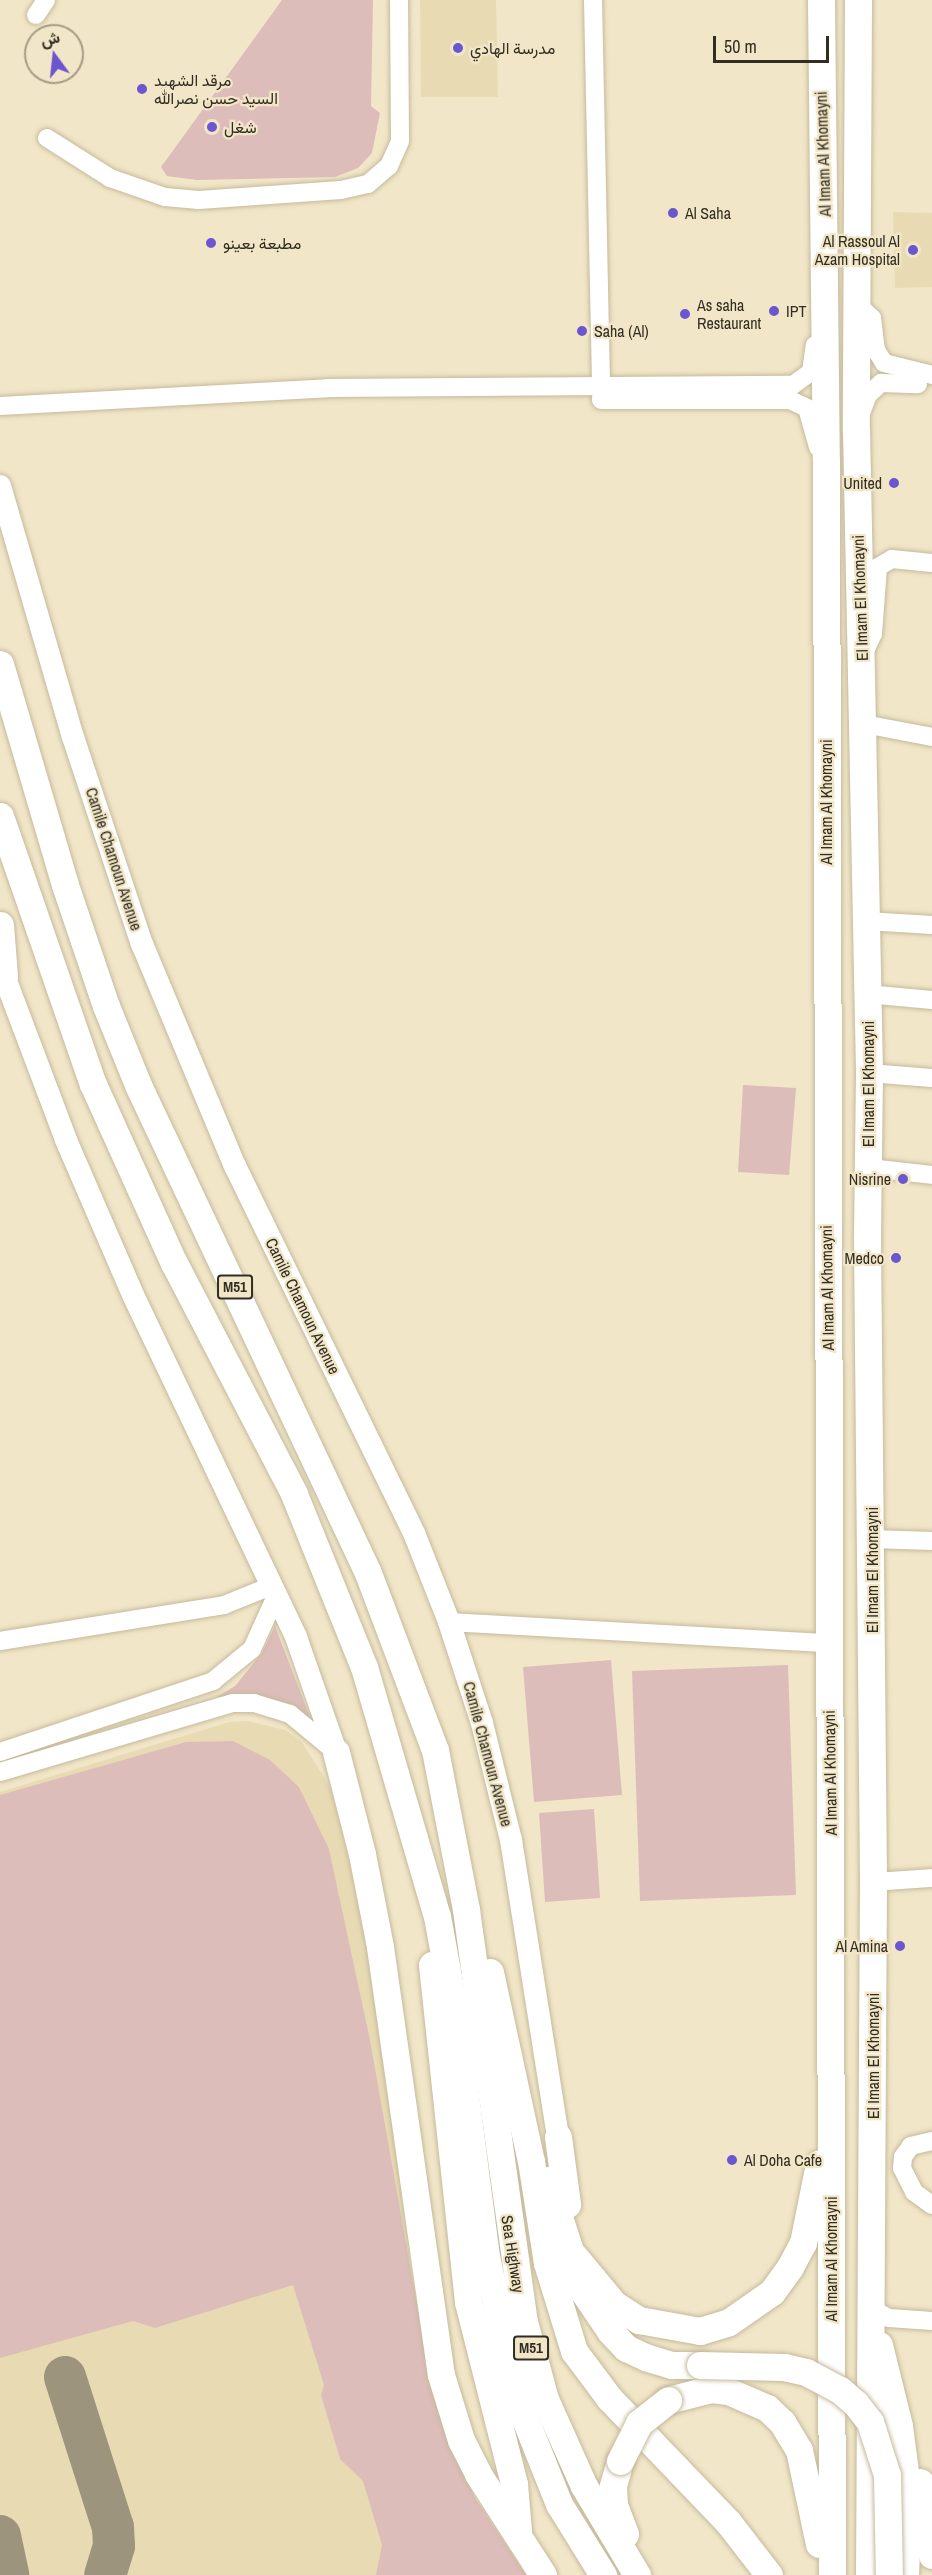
<!DOCTYPE html>
<html>
<head>
<meta charset="utf-8">
<style>
	body { margin:0 }
	#map { position:relative; width:932px; height:2575px; overflow:hidden; background:#f1e6c7; font-family:"Archivo Narrow",Vazirmatn,sans-serif }
	div>[style] { position:absolute }
	[style*='--x'] { left:calc(var(--x)*1px); top:calc(var(--y)*1px); width:calc(var(--w)*1px); rotate:calc(var(--a)*1deg) }
	.built>* { inset:0; background:#e8dbb4 }
	.green>* { inset:0; background:#ddbdba }
	.taxiway>* { height:42px; margin:-21px; padding:0 21px; transform-origin:21px; border-radius:21px; background:#9c947d }
	.roads { filter:drop-shadow(0 0 2px #c5ba9c) drop-shadow(0 0 2px #c5ba9c) }
	.minor>* { height:18px; margin:-9px; padding:0 9px; transform-origin:9px; border-radius:9px; background:#fff }
	.major>* { height:22px; margin:-11px; padding:0 11px; transform-origin:11px; border-radius:11px; background:#fff }
	.highway>* { height:27px; margin:-13.5px; padding:0 13.5px; transform-origin:13.5px; border-radius:13.5px; background:#fff }
	.bridges { filter:drop-shadow(0 0 2px #c5ba9c) drop-shadow(0 0 2px #c5ba9c) }
	.highway-bridge>* { height:27px; margin:-13.5px; padding:0 13.5px; transform-origin:13.5px; border-radius:13.5px; background:#fff }
	.dots>* { width:16px; height:16px; translate:-50% -50%; box-sizing:border-box; border:3px solid #f1e6c7; border-radius:50% }
	span { translate:-50% -50%; white-space:nowrap; text-align:center; line-height:1.15; -webkit-text-stroke:4.5px #f1e6c7; paint-order:stroke }
	.shield-label span { padding:2px 4px; background:#f1e6c7; border:2px solid; border-radius:4px; -webkit-text-stroke-width:0 }
	.shield-label { font-size:15px; color:#322d21; font-weight:700 }
	.poi-label { font-size:16px; color:#322d21 }
	.left { translate:0 -50%; text-align:left }
	.right { translate:-100% -50%; text-align:right }
	.street-label { font-size:16px; color:#322d21 }
	.north { position:absolute; left:24px; top:24px; width:60px; height:60px; box-sizing:border-box; background:#f1e6c7; border:2px solid #a59c85; border-radius:50%; rotate:345deg; font-size:16px; font-weight:700; line-height:24px; text-align:center; color:#322d21 }
	.north::after { content:''; display:block; margin:auto; width:21px; height:27px; background:#6b56d0; clip-path:polygon(50% 0,100% 100%,50% 72%,0 100%) }
	.scale { position:absolute; left:713px; top:36px; width:116px; height:27px; box-sizing:border-box; border:3px solid #322d21; border-top:0; padding-left:8px; font-size:18px; line-height:21px; white-space:nowrap; color:#322d21; -webkit-text-stroke:4px #f1e6c7; paint-order:stroke }
</style>
</head>
<body>
<div id="map">
	<div class="built">
		<i style="clip-path:polygon(420px 0,496px 0,498px 97px,421px 97px)"></i>
		<i style="clip-path:polygon(893px 212px,932px 213px,932px 287px,895px 288px)"></i>
		<i style="clip-path:polygon(248px 1721px,285px 1730px,301px 1741px,331px 1788px,361px 1910px,390px 2089px,412px 2283px,432px 2390px,450px 2445px,475px 2498px,526px 2575px,0 2575px,0 1792px,229px 1722px)"></i>
	</div>
	<div class="green">
		<i style="clip-path:polygon(282px 0,373px 0,371px 106px,380px 113px,372px 153px,358px 168px,335px 177px,197px 180px,167px 176px,161px 167px)"></i>
		<i style="clip-path:polygon(743px 1085px,796px 1088px,789px 1175px,738px 1172px)"></i>
		<i style="clip-path:polygon(275px 1626px,311px 1720px,217px 1697px,235px 1686px,262px 1653px)"></i>
		<i style="clip-path:polygon(611px 1660px,622px 1795px,534px 1802px,523px 1667px)"></i>
		<i style="clip-path:polygon(788px 1665px,796px 1895px,640px 1901px,632px 1671px)"></i>
		<i style="clip-path:polygon(233px 1741px,270px 1760px,299px 1787px,329px 1849px,370px 2040px,432px 2390px,450px 2445px,475px 2498px,526px 2575px,376px 2575px,382px 2545px,363px 2481px,340px 2459px,321px 2395px,324px 2385px,293px 2285px,155px 2328px,133px 2321px,0 2358px,0 1795px,186px 1742px)"></i>
		<i style="clip-path:polygon(594px 1809px,600px 1898px,545px 1902px,539px 1813px)"></i>
	</div>
	<div class="taxiway">
		<i style="--x:65;--y:2377;--w:157;--a:72.3"></i>
		<i style="--x:113;--y:2527;--w:19;--a:87"></i>
		<i style="--x:114;--y:2546;--w:30;--a:107"></i>
		<i style="--x:0;--y:2536;--w:40;--a:78"></i>
	</div>
	<div class="roads">
		<div class="minor">
			<i style="--x:593;--y:0;--w:398;--a:88.8"></i>
			<i style="--x:36;--y:15;--w:18;--a:-56"></i>
			<i style="--x:47;--y:138;--w:75;--a:32.4"></i>
			<i style="--x:110;--y:178;--w:58;--a:19.1"></i>
			<i style="--x:165;--y:197;--w:34;--a:5"></i>
			<i style="--x:199;--y:200;--w:142;--a:-4"></i>
			<i style="--x:341;--y:190;--w:28;--a:-13"></i>
			<i style="--x:368;--y:184;--w:28;--a:-41"></i>
			<i style="--x:389;--y:166;--w:27;--a:-66"></i>
			<i style="--x:400;--y:141;--w:141;--a:-90.4"></i>
			<i style="--x:856;--y:303;--w:22;--a:43"></i>
			<i style="--x:872;--y:318;--w:32;--a:83"></i>
			<i style="--x:876;--y:350;--w:15;--a:58"></i>
			<i style="--x:884;--y:363;--w:49;--a:14"></i>
			<i style="--x:601;--y:400;--w:189;--a:0"></i>
			<i style="--x:790;--y:400;--w:19;--a:25"></i>
			<i style="--x:807;--y:408;--w:41;--a:74.2"></i>
			<i style="--x:0;--y:406;--w:328;--a:-3.1"></i>
			<i style="--x:328;--y:388;--w:465;--a:-0.4"></i>
			<i style="--x:793;--y:385;--w:22;--a:-36"></i>
			<i style="--x:811;--y:372;--w:27;--a:-82"></i>
			<i style="--x:861;--y:413;--w:19;--a:-69"></i>
			<i style="--x:868;--y:395;--w:18;--a:-43"></i>
			<i style="--x:881;--y:383;--w:37;--a:2"></i>
			<i style="--x:864;--y:653;--w:21;--a:-65"></i>
			<i style="--x:873;--y:634;--w:67;--a:-85.7"></i>
			<i style="--x:878;--y:567;--w:16;--a:-30"></i>
			<i style="--x:892;--y:559;--w:40;--a:5.7"></i>
			<i style="--x:864;--y:724;--w:69;--a:10.8"></i>
			<i style="--x:866;--y:921;--w:66;--a:3.5"></i>
			<i style="--x:867;--y:994;--w:65;--a:5.3"></i>
			<i style="--x:869;--y:1073;--w:63;--a:4.5"></i>
			<i style="--x:869;--y:1168;--w:63;--a:6.3"></i>
			<i style="--x:872;--y:1539;--w:60;--a:1.9"></i>
			<i style="--x:449;--y:1622;--w:380;--a:3.2"></i>
			<i style="--x:0;--y:1641;--w:227;--a:-9.1"></i>
			<i style="--x:224;--y:1605;--w:51;--a:-22"></i>
			<i style="--x:0;--y:1752;--w:225;--a:-18.4"></i>
			<i style="--x:213;--y:1681;--w:50;--a:-39.4"></i>
			<i style="--x:252;--y:1649;--w:58;--a:-65.6"></i>
			<i style="--x:0;--y:1772;--w:243;--a:-16.5"></i>
			<i style="--x:233;--y:1703;--w:21;--a:0"></i>
			<i style="--x:254;--y:1703;--w:38;--a:17"></i>
			<i style="--x:290;--y:1714;--w:60;--a:39.6"></i>
			<i style="--x:873;--y:1882;--w:59;--a:-3.9"></i>
			<i style="--x:932;--y:2141;--w:22;--a:167"></i>
			<i style="--x:911;--y:2146;--w:14;--a:126"></i>
			<i style="--x:903;--y:2157;--w:11;--a:95"></i>
			<i style="--x:902;--y:2168;--w:27;--a:63"></i>
			<i style="--x:914;--y:2192;--w:22;--a:36"></i>
			<i style="--x:870;--y:2308;--w:21;--a:28"></i>
			<i style="--x:889;--y:2318;--w:43;--a:4"></i>
		</div>
		<div class="major">
			<i style="--x:0;--y:486;--w:261;--a:73.8"></i>
			<i style="--x:73;--y:737;--w:218;--a:71.6"></i>
			<i style="--x:142;--y:944;--w:241;--a:67.3"></i>
			<i style="--x:235;--y:1166;--w:408;--a:64"></i>
			<i style="--x:414;--y:1533;--w:96;--a:68.5"></i>
			<i style="--x:449;--y:1622;--w:106;--a:71.9"></i>
			<i style="--x:482;--y:1723;--w:121;--a:76.1"></i>
			<i style="--x:511;--y:1840;--w:301;--a:81"></i>
			<i style="--x:0;--y:965;--w:187;--a:69.3"></i>
			<i style="--x:66;--y:1140;--w:171;--a:66.6"></i>
			<i style="--x:134;--y:1297;--w:377;--a:64.5"></i>
			<i style="--x:296;--y:1637;--w:122;--a:70.8"></i>
		</div>
		<div class="highway">
			<i style="--x:821;--y:0;--w:461;--a:89.4"></i>
			<i style="--x:826;--y:461;--w:2114;--a:89.84"></i>
			<i style="--x:858;--y:0;--w:429;--a:90.3"></i>
			<i style="--x:856;--y:429;--w:644;--a:88.84"></i>
			<i style="--x:869;--y:1073;--w:168;--a:90.7"></i>
			<i style="--x:867;--y:1241;--w:641;--a:89.46"></i>
			<i style="--x:873;--y:1882;--w:693;--a:90.33"></i>
			<i style="--x:0;--y:664;--w:230;--a:73.6"></i>
			<i style="--x:65;--y:885;--w:128;--a:71.3"></i>
			<i style="--x:106;--y:1006;--w:85;--a:67.9"></i>
			<i style="--x:138;--y:1085;--w:539;--a:64.76"></i>
			<i style="--x:368;--y:1573;--w:189;--a:69.3"></i>
			<i style="--x:435;--y:1750;--w:163;--a:79"></i>
			<i style="--x:466;--y:1910;--w:412;--a:82"></i>
			<i style="--x:523;--y:2318;--w:84;--a:74.8"></i>
			<i style="--x:545;--y:2399;--w:95;--a:65.9"></i>
			<i style="--x:584;--y:2486;--w:104;--a:59.2"></i>
			<i style="--x:0;--y:816;--w:284;--a:70.9"></i>
			<i style="--x:93;--y:1084;--w:196;--a:65.7"></i>
			<i style="--x:174;--y:1263;--w:260;--a:62.5"></i>
			<i style="--x:294;--y:1494;--w:187;--a:68"></i>
			<i style="--x:364;--y:1667;--w:259;--a:73.7"></i>
			<i style="--x:437;--y:1916;--w:96;--a:79.7"></i>
			<i style="--x:454;--y:2010;--w:248;--a:82.6"></i>
			<i style="--x:486;--y:2256;--w:112;--a:78.2"></i>
			<i style="--x:509;--y:2366;--w:39;--a:75"></i>
			<i style="--x:519;--y:2404;--w:108;--a:68.2"></i>
			<i style="--x:559;--y:2504;--w:84;--a:58.2"></i>
			<i style="--x:0;--y:925;--w:51;--a:85.5"></i>
			<i style="--x:336;--y:1752;--w:105;--a:75.7"></i>
			<i style="--x:362;--y:1854;--w:95;--a:79"></i>
			<i style="--x:380;--y:1947;--w:432;--a:81.9"></i>
			<i style="--x:441;--y:2375;--w:68;--a:72.9"></i>
			<i style="--x:461;--y:2440;--w:38;--a:63"></i>
			<i style="--x:478;--y:2474;--w:120;--a:57.2"></i>
			<i style="--x:432;--y:1965;--w:339;--a:83.9"></i>
			<i style="--x:468;--y:2302;--w:188;--a:75.8"></i>
			<i style="--x:514;--y:2484;--w:47;--a:85.1"></i>
			<i style="--x:490;--y:1972;--w:193;--a:77.8"></i>
			<i style="--x:531;--y:2161;--w:103;--a:81.1"></i>
			<i style="--x:547;--y:2263;--w:92;--a:72.9"></i>
			<i style="--x:574;--y:2351;--w:59;--a:53.3"></i>
			<i style="--x:609;--y:2398;--w:172;--a:46.2"></i>
			<i style="--x:728;--y:2522;--w:67;--a:52.3"></i>
			<i style="--x:558;--y:2137;--w:68;--a:82.3"></i>
			<i style="--x:547;--y:2180;--w:117;--a:72"></i>
			<i style="--x:583;--y:2291;--w:48;--a:56"></i>
			<i style="--x:610;--y:2331;--w:23;--a:47"></i>
			<i style="--x:626;--y:2348;--w:21;--a:25"></i>
			<i style="--x:645;--y:2357;--w:28;--a:17"></i>
			<i style="--x:672;--y:2365;--w:28;--a:0"></i>
			<i style="--x:574;--y:2256;--w:62;--a:50.2"></i>
			<i style="--x:614;--y:2304;--w:30;--a:33"></i>
			<i style="--x:639;--y:2320;--w:62;--a:10.2"></i>
			<i style="--x:700;--y:2331;--w:30;--a:-17"></i>
			<i style="--x:729;--y:2322;--w:52;--a:-34.9"></i>
			<i style="--x:772;--y:2292;--w:31;--a:-54"></i>
			<i style="--x:790;--y:2267;--w:27;--a:-62"></i>
			<i style="--x:803;--y:2243;--w:81;--a:-78.6"></i>
			<i style="--x:879;--y:2345;--w:83;--a:76.1"></i>
			<i style="--x:899;--y:2426;--w:69;--a:82.5"></i>
			<i style="--x:908;--y:2494;--w:81;--a:92.1"></i>
			<i style="--x:668;--y:2400;--w:44;--a:-14.3"></i>
			<i style="--x:711;--y:2389;--w:17;--a:7"></i>
			<i style="--x:728;--y:2391;--w:43;--a:23.6"></i>
			<i style="--x:767;--y:2408;--w:21;--a:43"></i>
			<i style="--x:782;--y:2422;--w:33;--a:59"></i>
			<i style="--x:799;--y:2450;--w:96;--a:78"></i>
			<i style="--x:620;--y:2461;--w:26;--a:106"></i>
			<i style="--x:613;--y:2486;--w:19;--a:87"></i>
			<i style="--x:614;--y:2505;--w:31;--a:69"></i>
			<i style="--x:920;--y:2482;--w:74;--a:80.7"></i>
		</div>
	</div>
	<div class="bridges">
		<div class="highway-bridge">
			<i style="--x:700;--y:2365;--w:84;--a:1.4"></i>
			<i style="--x:784;--y:2367;--w:23;--a:13"></i>
			<i style="--x:806;--y:2372;--w:38;--a:28"></i>
			<i style="--x:840;--y:2390;--w:21;--a:41"></i>
			<i style="--x:856;--y:2404;--w:23;--a:52"></i>
			<i style="--x:870;--y:2422;--w:56;--a:72.2"></i>
			<i style="--x:887;--y:2475;--w:100;--a:88.9"></i>
			<i style="--x:620;--y:2461;--w:42;--a:-63.4"></i>
			<i style="--x:639;--y:2423;--w:37;--a:-38"></i>
		</div>
	</div>
	<div class="dots">
		<i style="left:458px;top:48px;background:#6b56d0"></i>
		<i style="left:142px;top:89px;background:#6b56d0"></i>
		<i style="left:212px;top:127px;background:#6b56d0"></i>
		<i style="left:673px;top:213px;background:#6b56d0"></i>
		<i style="left:211px;top:243px;background:#6b56d0"></i>
		<i style="left:913px;top:250px;background:#6b56d0"></i>
		<i style="left:774px;top:311px;background:#6b56d0"></i>
		<i style="left:685px;top:314px;background:#6b56d0"></i>
		<i style="left:582px;top:331px;background:#6b56d0"></i>
		<i style="left:894px;top:483px;background:#6b56d0"></i>
		<i style="left:903px;top:1179px;background:#6b56d0"></i>
		<i style="left:896px;top:1258px;background:#6b56d0"></i>
		<i style="left:900px;top:1946px;background:#6b56d0"></i>
		<i style="left:732px;top:2160px;background:#6b56d0"></i>
	</div>
	<div class="shield-label">
		<span style="left:235px;top:1287px">M51</span>
		<span style="left:531px;top:2348px">M51</span>
	</div>
	<div class="poi-label">
		<span class="left" style="left:470px;top:48px">مدرسة الهادي</span>
		<span class="left" style="left:154px;top:89px">مرقد الشهيد<br>السيد حسن نصرالله</span>
		<span class="left" style="left:224px;top:127px">شغل</span>
		<span class="left" style="left:685px;top:213px">Al Saha</span>
		<span class="right" style="left:900px;top:250px">Al Rassoul Al<br>Azam Hospital</span>
		<span class="left" style="left:223px;top:243px">مطبعة بعينو</span>
		<span class="left" style="left:697px;top:314px">As saha<br>Restaurant</span>
		<span class="left" style="left:786px;top:311px">IPT</span>
		<span class="left" style="left:594px;top:331px">Saha (Al)</span>
		<span class="right" style="left:882px;top:483px">United</span>
		<span class="right" style="left:891px;top:1179px">Nisrine</span>
		<span class="right" style="left:884px;top:1258px">Medco</span>
		<span class="right" style="left:888px;top:1946px">Al Amina</span>
		<span class="left" style="left:744px;top:2160px">Al Doha Cafe</span>
	</div>
	<div class="street-label">
		<span style="left:823px;top:154px;rotate:-92deg">Al Imam Al Khomayni</span>
		<span style="left:860px;top:598px;rotate:-92deg">El Imam El Khomayni</span>
		<span style="left:826px;top:802px;rotate:-90deg">Al Imam Al Khomayni</span>
		<span style="left:114px;top:859px;rotate:72deg">Camile Chamoun Avenue</span>
		<span style="left:868px;top:1084px;rotate:-90deg">El Imam El Khomayni</span>
		<span style="left:827px;top:1288px;rotate:-91deg">Al Imam Al Khomayni</span>
		<span style="left:303px;top:1306px;rotate:64deg">Camile Chamoun Avenue</span>
		<span style="left:872px;top:1570px;rotate:-90deg">El Imam El Khomayni</span>
		<span style="left:488px;top:1754px;rotate:75deg">Camile Chamoun Avenue</span>
		<span style="left:830px;top:1773px;rotate:-91deg">Al Imam Al Khomayni</span>
		<span style="left:873px;top:2056px;rotate:-90deg">El Imam El Khomayni</span>
		<span style="left:513px;top:2254px;rotate:81deg">Sea Highway</span>
		<span style="left:831px;top:2259px;rotate:-90deg">Al Imam Al Khomayni</span>
	</div>
	<div class="north">ش</div>
	<div class="scale">50 m</div>
</div>
</body>
</html>
